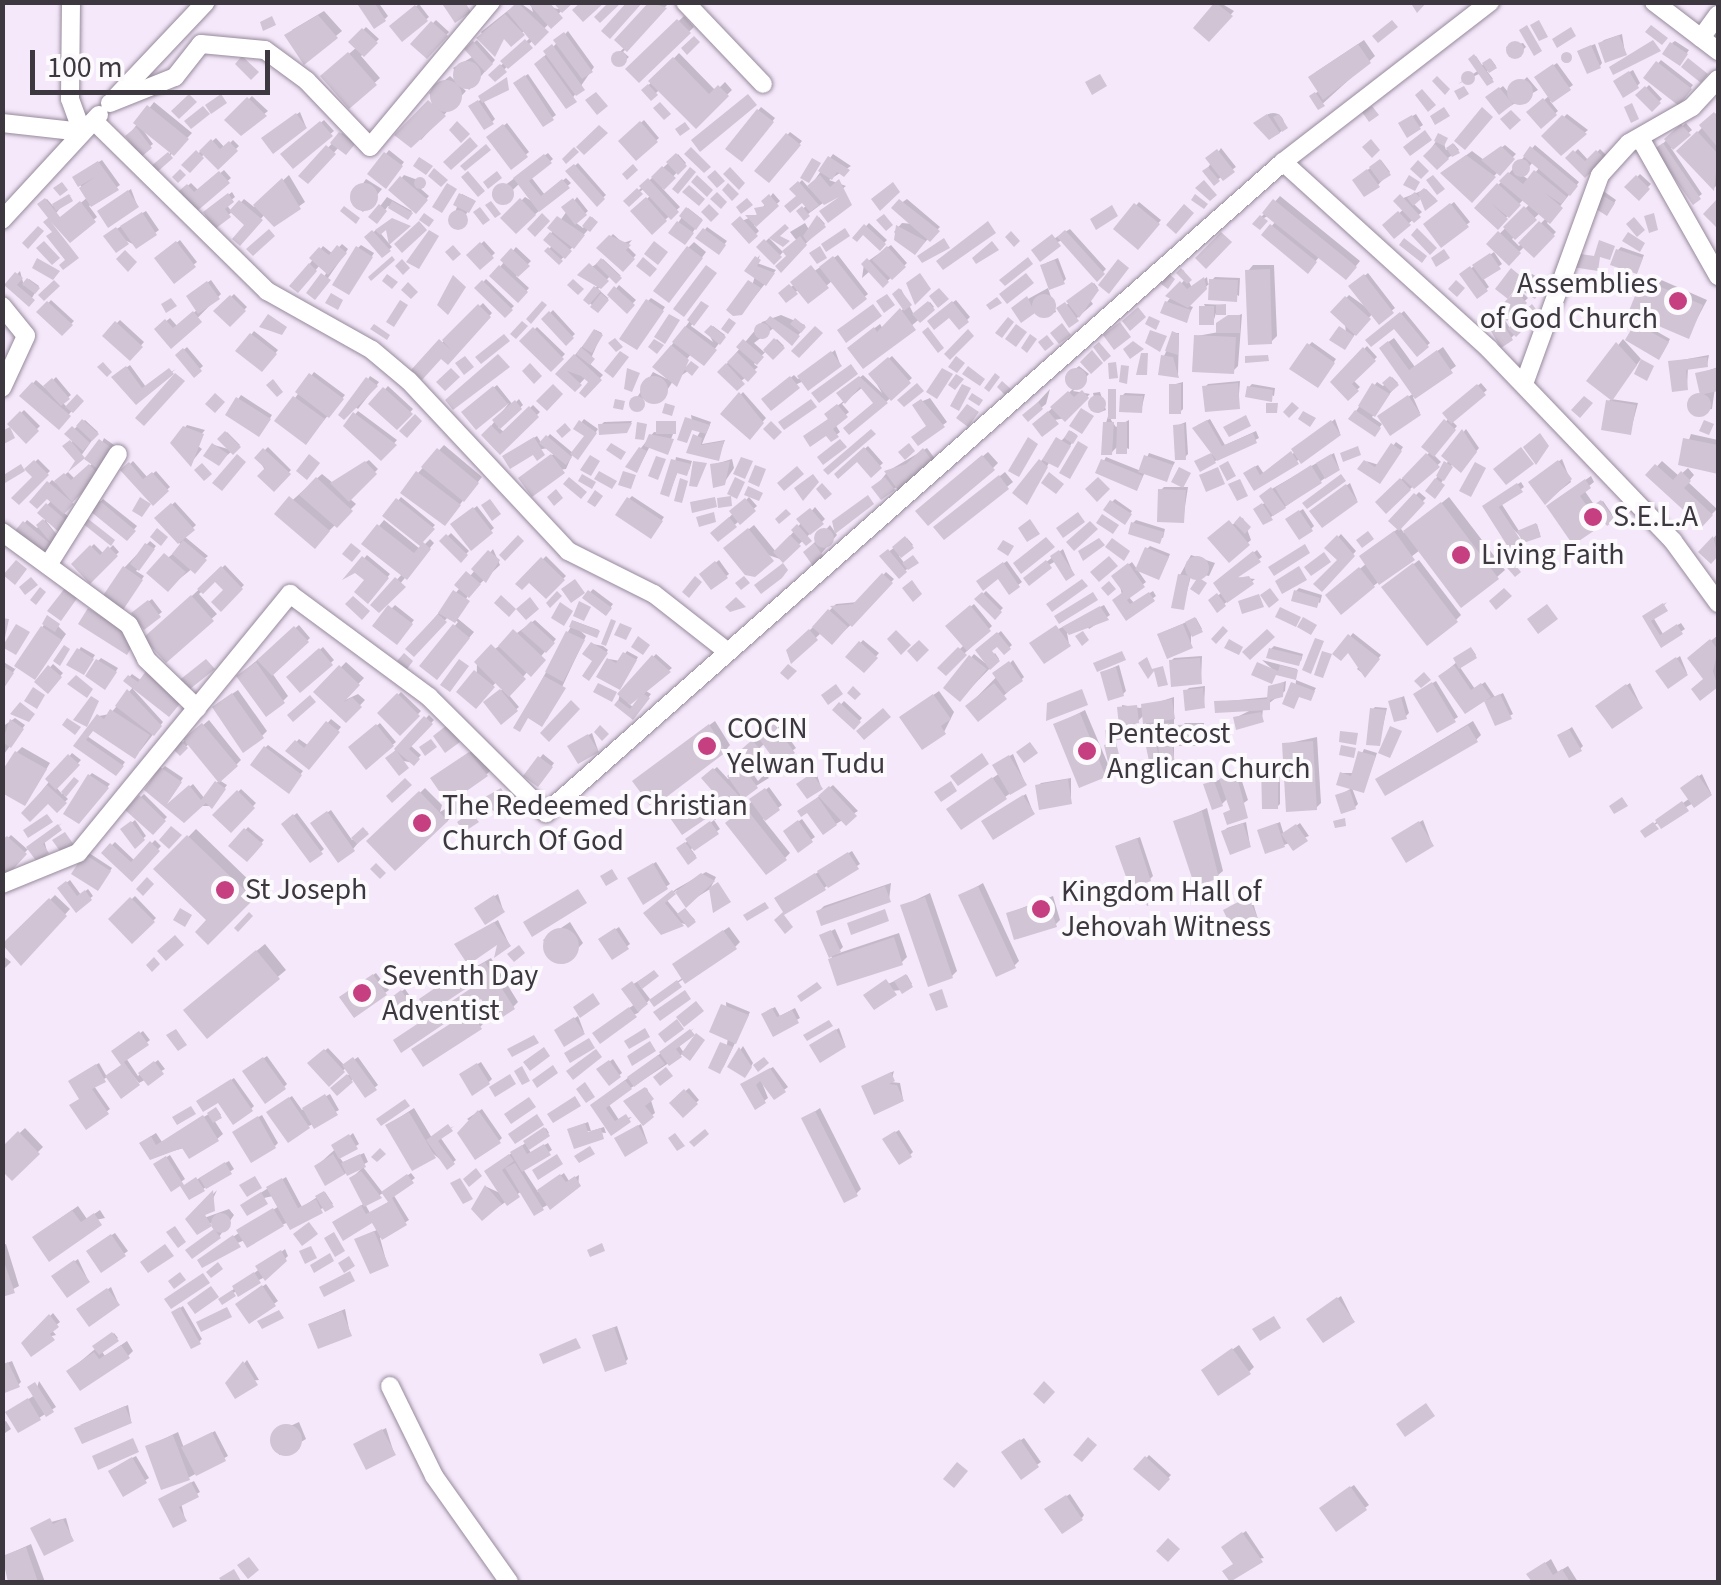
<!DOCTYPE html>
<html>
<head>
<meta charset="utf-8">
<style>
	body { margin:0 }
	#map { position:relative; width:1721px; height:1585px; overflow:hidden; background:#f5e8fb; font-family:"Source Sans 3",sans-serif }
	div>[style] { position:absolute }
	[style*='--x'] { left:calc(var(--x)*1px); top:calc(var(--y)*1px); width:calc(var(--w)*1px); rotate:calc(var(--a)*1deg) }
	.shadow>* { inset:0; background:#0003 }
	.round { border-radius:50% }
	.building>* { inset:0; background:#d0c4d5 }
	.roads { filter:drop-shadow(0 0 2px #958a9a) drop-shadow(0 0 2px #958a9a) }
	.minor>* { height:18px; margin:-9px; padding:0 9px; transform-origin:9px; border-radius:9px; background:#fff }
	.dots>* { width:28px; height:28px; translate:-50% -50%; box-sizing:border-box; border:5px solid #fcfafd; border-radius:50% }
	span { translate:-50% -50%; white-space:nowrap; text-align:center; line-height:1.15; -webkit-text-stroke:8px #fcfafd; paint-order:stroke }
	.poi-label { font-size:30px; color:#3d383f }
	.right { translate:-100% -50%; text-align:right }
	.left { translate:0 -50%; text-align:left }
	.frame { position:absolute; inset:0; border:5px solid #3d383f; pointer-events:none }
	.scale { position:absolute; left:30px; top:50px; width:240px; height:45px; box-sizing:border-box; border:5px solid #3d383f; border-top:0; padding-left:12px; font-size:30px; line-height:35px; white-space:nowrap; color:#3d383f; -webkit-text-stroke:8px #fcfafd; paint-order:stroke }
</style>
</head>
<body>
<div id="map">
	<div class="shadow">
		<i style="clip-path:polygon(359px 2px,378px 2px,388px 16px,385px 19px)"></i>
		<i style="clip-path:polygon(519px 2px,533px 12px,530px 2px,558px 9px,570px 2px,495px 79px,491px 75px,531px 37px,525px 30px,511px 43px,505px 36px,495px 53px,481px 32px)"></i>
		<i style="clip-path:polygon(652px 2px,668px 4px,623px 52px,629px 57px,619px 66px,612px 59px,625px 47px,618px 40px)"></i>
		<i style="clip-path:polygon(1219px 2px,1234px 11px,1209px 39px,1196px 28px)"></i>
		<i style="clip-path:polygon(419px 4px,429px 17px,402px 39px,392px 26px)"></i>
		<i style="clip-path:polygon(324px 11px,342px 31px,304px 62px,292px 30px)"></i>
		<i style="clip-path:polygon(684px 16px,694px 27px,639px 80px,628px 69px)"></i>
		<i style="clip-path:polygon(436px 20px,449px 32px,426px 56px,413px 44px)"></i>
		<i style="clip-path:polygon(366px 27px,379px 39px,361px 56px,380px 78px,349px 106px,323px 76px,357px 47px,352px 42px)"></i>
		<i style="clip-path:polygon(568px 31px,594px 67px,567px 106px,537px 64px)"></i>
		<i style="clip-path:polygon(1622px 34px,1625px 53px,1601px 43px,1604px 40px)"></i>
		<i style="clip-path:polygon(477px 40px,495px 60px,469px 90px,453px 68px,474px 56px,467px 49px)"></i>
		<i style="clip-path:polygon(1364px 40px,1375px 56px,1319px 107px,1312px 96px,1320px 90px,1316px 72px)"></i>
		<i style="clip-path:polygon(1675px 41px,1689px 50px,1682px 60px,1672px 43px)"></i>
		<i style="clip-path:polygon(1523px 43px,1526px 47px,1514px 58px,1506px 47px)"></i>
		<i style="clip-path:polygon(1595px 44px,1602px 63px,1600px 66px,1583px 49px)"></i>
		<i style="clip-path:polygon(679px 53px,716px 91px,725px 82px,732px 90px,696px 125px,660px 89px,651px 98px,644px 90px)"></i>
		<i style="clip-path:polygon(1476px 56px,1482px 65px,1491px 59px,1496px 66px,1487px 71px,1493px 79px,1488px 83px,1481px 73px,1458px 84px,1479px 70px,1471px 59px)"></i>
		<i style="clip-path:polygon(1661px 60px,1693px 85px,1679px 103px,1646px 77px)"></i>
		<i style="clip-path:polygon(1557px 63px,1573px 85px,1550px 101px,1558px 111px,1541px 125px,1530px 112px,1550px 95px,1541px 74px)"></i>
		<i style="clip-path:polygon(1633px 70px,1640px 83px,1637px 86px,1619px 78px)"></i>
		<i style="clip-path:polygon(528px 74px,556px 115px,543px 124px,519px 81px)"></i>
		<i style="clip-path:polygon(450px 76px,466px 91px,421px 140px,407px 128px,436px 100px,429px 93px)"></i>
		<i style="clip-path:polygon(1527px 77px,1538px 90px,1500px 112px,1488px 98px,1503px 86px,1510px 94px)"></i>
		<i style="clip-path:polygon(1649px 85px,1662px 99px,1652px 108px,1639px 95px)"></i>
		<i style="clip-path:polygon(252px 96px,268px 111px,241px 132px,228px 120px)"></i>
		<i style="clip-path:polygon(482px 99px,495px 119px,492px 122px,474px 104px)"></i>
		<i style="clip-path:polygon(154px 102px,192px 133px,156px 170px,172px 151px,143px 130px,153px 144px,141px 153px,128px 136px)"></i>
		<i style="clip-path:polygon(761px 107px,775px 118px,742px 159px,728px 148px)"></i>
		<i style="clip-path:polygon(1718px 111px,1718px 184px,1714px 188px,1680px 151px)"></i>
		<i style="clip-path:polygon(300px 112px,306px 127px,267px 135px)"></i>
		<i class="round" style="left:1262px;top:113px;width:22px;height:22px"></i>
		<i style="clip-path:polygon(1416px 114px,1423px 125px,1420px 127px,1404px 121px)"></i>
		<i style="clip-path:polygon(1567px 114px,1588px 130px,1561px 152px,1545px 136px)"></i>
		<i style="clip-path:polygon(324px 120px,334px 131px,293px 165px,284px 154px)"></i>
		<i style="clip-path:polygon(644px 120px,659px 138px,636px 158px,621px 141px)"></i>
		<i style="clip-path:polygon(507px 123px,529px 152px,512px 166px,490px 137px)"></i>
		<i style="clip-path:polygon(1686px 123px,1692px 130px,1671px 148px,1702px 194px,1693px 201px,1660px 146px)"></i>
		<i style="clip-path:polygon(790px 132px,802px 141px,769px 180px,757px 170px)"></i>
		<i style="clip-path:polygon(342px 133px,353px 142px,346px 152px,339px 147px,308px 181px,302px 175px)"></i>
		<i style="clip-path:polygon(1441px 134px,1446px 150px,1454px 144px,1459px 150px,1437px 166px,1426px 156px)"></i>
		<i style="clip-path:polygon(216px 138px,225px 148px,233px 140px,239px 146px,218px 167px,205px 153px,190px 170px,185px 165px)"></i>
		<i style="clip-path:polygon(1505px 145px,1516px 154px,1471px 199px,1449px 168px,1472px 151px,1484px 160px)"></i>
		<i style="clip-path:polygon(evenodd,1535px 145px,1579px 182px,1547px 223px,1556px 232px,1534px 255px,1525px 246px,1508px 263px,1489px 244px,1530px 204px,1524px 199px,1498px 226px,1478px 207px,1535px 145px,1533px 162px,1540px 167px,1529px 180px,1522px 175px,1533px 162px,1535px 145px,1541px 212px,1547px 217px,1519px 246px,1512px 239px,1541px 212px)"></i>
		<i style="clip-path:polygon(1221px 148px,1236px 167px,1214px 182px,1205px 172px)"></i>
		<i style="clip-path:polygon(1578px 149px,1589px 161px,1600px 149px,1606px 155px,1585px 175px,1569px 158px)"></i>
		<i style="clip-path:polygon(389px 150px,404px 162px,386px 185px,370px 174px)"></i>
		<i style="clip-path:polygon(548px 153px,553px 159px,531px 177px,545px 195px,566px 178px,571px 183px,516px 231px,504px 218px,525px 197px,535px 203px,520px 183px,499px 203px,492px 195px)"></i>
		<i style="clip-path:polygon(678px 154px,686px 163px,662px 188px,680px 207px,652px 231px,634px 211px,651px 195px,645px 188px,627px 201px)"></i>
		<i style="clip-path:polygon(833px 154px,851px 166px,829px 180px,846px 186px,804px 217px,799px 212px,807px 205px,793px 189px,802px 180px,809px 188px)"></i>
		<i style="clip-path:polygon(102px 160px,120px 185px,89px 206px,97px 217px,70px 239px,40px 204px,47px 199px,53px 206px,71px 195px,52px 218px,57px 222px,88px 197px,75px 177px)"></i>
		<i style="clip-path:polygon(1381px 160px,1390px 172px,1378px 185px,1358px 177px)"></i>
		<i style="clip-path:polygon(578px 163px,606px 195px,597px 203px,569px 171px)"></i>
		<i style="clip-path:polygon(224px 170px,231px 178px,197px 208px,182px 191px,191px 183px,199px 191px)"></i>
		<i style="clip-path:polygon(1640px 174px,1651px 184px,1638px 197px,1628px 187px)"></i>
		<i style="clip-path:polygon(289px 175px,305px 202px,274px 224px,265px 214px,240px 243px,248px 224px,233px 211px,216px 226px,206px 213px,232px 192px,235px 197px,226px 204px,232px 212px,244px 199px,254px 207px)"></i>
		<i style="clip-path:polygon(404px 175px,426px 183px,421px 189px,429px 196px,416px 211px,392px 190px)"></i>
		<i style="clip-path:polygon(366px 179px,382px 189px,363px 212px,351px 202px)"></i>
		<i style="clip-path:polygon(131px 189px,137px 205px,103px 208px)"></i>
		<i style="clip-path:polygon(1426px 189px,1436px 199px,1426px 207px,1422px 195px,1413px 203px,1422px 212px,1394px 236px,1385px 225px,1404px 209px,1396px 201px)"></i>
		<i style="clip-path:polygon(1602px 190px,1616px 200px,1610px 210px,1591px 206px)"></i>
		<i style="clip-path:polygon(773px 193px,780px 201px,754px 225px,759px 231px,750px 240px,735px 224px,758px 214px)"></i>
		<i style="clip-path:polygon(462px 194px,474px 200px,458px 229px,450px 225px)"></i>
		<i style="clip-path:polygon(1280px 196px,1360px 261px,1351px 272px,1320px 256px,1308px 270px,1264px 235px,1276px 221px,1269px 215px,1256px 223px)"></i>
		<i style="clip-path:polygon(387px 197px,412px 211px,408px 217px,388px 206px,377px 221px,372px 217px)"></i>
		<i style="clip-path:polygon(577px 197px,588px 211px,575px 222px,583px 228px,592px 217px,596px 221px,559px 262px,547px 251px,553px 245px,547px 239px)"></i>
		<i style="clip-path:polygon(907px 199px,940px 227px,915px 252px,894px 232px,902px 223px,913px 224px,897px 206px)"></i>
		<i style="clip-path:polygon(1139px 202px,1161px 220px,1138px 247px,1116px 229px)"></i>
		<i style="clip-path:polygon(1454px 202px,1470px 222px,1442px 244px,1426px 224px)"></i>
		<i style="clip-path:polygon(688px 208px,702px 219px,688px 239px,672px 232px)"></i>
		<i style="clip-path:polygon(146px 211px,159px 230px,137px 246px,110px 233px)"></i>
		<i style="clip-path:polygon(819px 217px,825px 224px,781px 269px,797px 241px,790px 232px,805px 223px,811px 233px)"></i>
		<i style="clip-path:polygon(869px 223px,887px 240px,880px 247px,863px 232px,855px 238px)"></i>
		<i style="clip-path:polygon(707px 227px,727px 241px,718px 252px,699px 238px)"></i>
		<i style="clip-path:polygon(377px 229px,392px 247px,383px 255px,368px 237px)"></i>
		<i style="clip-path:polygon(1070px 229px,1106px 269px,1097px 278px,1063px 240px,1034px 251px)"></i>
		<i style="clip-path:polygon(613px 234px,623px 243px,632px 240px,627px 246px,636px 255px,623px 269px,600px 248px)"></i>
		<i style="clip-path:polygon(769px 238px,783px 252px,774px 262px,760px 247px)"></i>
		<i style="clip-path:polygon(180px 240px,197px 262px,174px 280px,158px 258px)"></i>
		<i style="clip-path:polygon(484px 241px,495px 253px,480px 267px,469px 255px)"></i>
		<i style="clip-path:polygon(694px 242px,706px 252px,674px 295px,688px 248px)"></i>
		<i style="clip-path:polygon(342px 244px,348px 249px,315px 297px,327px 271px,320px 265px,298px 290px,293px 286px,323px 246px,333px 254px)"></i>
		<i style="clip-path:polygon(361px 245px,374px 253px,351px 289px,358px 248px)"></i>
		<i style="clip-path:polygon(891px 245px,907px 263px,883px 285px,870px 271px,862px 278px,864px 264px)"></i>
		<i style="clip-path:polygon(516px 247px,531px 261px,516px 276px,529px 288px,518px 300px,493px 276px)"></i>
		<i style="clip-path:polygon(1621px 247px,1644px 255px,1637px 271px,1618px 250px)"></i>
		<i style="clip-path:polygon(1494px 252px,1502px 264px,1483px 278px,1489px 287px,1478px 295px,1463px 274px)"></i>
		<i style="clip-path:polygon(760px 255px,757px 263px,776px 270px,745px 309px,755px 276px,747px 270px)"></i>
		<i style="clip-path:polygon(838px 255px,868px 294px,853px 306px,833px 280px,809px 301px,799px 289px,787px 300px,782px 293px)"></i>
		<i style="clip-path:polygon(1058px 258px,1066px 279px,1063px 282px,1046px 263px)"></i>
		<i style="clip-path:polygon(603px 259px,621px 276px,611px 275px,598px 289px,608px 298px,619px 285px,636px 300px,626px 310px,610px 296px,598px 310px,586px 300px,598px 285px,581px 275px)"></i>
		<i style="clip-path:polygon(1253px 265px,1274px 265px,1277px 336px,1271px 342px,1248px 271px)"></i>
		<i style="clip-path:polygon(1183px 269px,1192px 288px,1207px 277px,1208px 284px,1215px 277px,1240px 278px,1239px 296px,1212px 281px,1187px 305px,1193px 307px,1186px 320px,1167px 302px,1185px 279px)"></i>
		<i style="clip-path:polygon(20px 271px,24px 286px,29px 279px,39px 286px,29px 303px,7px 285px)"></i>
		<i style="clip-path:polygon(1368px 273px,1395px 308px,1379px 321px,1373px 313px,1347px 344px,1345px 323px,1333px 312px,1349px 295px,1370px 310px,1352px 286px)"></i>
		<i style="clip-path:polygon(1532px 274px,1545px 281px,1537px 293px,1529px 277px)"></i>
		<i style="clip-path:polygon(1650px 275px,1707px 300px,1688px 336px,1644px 280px)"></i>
		<i style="clip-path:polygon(486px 279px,514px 306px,505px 315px,478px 288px)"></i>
		<i style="clip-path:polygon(211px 280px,221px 294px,171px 345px,157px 329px,170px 318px,178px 327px,198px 309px,192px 294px)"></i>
		<i style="clip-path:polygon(1094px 283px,1098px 288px,1088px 297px,1093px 304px,1070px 324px,1060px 310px)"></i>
		<i style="clip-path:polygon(1048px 288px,1056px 312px,1042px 317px,1038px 307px,1034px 312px,1017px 305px)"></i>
		<i style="clip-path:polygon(901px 289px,914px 315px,930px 302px,934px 307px,863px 366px,855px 343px,880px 324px,883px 329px,905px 307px,895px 294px)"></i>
		<i style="clip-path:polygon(1521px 291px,1528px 298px,1505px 320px,1511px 330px,1517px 323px,1522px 327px,1511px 338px,1489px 316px)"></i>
		<i style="clip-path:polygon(234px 294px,247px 307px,230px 324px,217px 311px)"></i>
		<i style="clip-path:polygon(651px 298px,665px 307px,639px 344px,648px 301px)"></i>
		<i style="clip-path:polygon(51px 300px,74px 321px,62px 333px,40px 312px)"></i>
		<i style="clip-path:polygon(956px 300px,970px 317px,960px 327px,943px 310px)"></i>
		<i style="clip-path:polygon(704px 302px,691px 326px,713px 342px,708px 332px,713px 326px,725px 335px,717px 346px,704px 363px,691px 354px,680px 368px,697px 365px,673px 381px,659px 403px,647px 397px,633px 404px,653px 372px,667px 379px,656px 366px)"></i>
		<i style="clip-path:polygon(483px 303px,492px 313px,448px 362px,442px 356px,414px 370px)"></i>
		<i style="clip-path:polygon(1204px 304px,1226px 305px,1226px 312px,1216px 313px,1213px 323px)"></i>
		<i style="clip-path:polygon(553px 310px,575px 334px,566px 342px,544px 319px)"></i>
		<i style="clip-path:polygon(1404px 311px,1430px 343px,1418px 353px,1395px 325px,1369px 340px)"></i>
		<i style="clip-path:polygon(1242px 314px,1238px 366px,1233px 371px,1197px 336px,1219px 332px,1222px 321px)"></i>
		<i style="clip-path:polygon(781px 315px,805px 325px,801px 332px,792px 342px,775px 327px,754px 343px,764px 352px,777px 339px,784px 346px,773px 356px,767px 350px,754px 364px,758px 367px,734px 387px,720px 372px,762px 322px)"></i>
		<i style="clip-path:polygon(120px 320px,144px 342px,130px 358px,105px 335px)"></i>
		<i style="clip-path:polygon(1640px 322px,1670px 339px,1662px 354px,1637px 324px)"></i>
		<i style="clip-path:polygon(537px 327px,565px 354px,551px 369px,523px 341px)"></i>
		<i style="clip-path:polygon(596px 330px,602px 333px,589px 363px,603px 375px,584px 395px,592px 382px,586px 377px,575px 389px,559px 374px)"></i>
		<i style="clip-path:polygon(254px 331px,278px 350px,262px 369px,239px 351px)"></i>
		<i style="clip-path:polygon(1175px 333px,1179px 333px,1178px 375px,1164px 356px)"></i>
		<i style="clip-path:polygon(1394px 338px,1415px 367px,1443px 347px,1456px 366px,1413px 397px,1420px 413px,1383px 414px,1414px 393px,1387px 343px)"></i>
		<i style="clip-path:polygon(1623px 339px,1641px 359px,1617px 392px,1590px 381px)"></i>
		<i style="clip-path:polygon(1312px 342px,1336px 359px,1320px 382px,1309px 345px)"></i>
		<i style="clip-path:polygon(1367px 346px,1377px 357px,1353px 380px,1360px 387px,1348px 398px,1333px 382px)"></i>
		<i style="clip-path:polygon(187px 347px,203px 366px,194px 374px,178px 355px)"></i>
		<i style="clip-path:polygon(835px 350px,840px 364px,765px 399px,794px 375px,798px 379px)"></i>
		<i style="clip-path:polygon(1709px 355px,1707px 365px,1688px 367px,1687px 388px,1671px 362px)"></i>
		<i style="clip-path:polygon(892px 356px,912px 378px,886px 402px,876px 403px,863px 387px,842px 404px,849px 412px,835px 424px,840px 432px,831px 439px,827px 414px,845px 400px,840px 393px,863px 375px,882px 393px,871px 374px)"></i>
		<i style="clip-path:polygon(130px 365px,146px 387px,176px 369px,136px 401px,114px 377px)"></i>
		<i style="clip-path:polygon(1079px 366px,1089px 374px,1073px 391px,1090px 394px,1065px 418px,1035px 424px,1074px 388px,1065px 377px)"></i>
		<i style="clip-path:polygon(1718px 367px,1712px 409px,1690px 412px,1691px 396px,1702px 394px,1698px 374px)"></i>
		<i style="clip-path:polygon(314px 372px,345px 395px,310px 437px,295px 398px)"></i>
		<i style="clip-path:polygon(370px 376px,379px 382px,358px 409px,353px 405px)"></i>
		<i style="clip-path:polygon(56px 377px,71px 395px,62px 402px,68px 408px,82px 399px,59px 426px,23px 395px,36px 380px,45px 388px)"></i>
		<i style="clip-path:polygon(1392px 377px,1398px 383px,1372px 417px,1382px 424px,1377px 431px,1356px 411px,1377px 382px,1383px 386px)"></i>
		<i style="clip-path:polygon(1240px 381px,1238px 407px,1205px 387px,1208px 384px)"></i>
		<i style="clip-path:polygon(1183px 382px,1183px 409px,1180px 412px,1172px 385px)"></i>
		<i style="clip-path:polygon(1481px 383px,1487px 390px,1451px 420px,1457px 426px,1433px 454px,1441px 462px,1386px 510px,1378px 502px,1431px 451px,1425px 446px,1449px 418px,1445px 413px)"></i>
		<i style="clip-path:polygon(1252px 384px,1275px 388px,1274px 396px,1249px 387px)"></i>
		<i style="clip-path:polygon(497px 385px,513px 405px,519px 399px,523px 405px,498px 427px,505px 433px,533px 405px,540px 412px,500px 451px,484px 435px,509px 403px,476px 426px,464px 412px)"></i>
		<i style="clip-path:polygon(388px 386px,413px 409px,397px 427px,372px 404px)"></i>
		<i style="clip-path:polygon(1050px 389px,1046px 404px,1028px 418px,1026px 415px)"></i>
		<i style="clip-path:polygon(1116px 389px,1111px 420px,1116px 427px,1129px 420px,1129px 449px,1119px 445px,1111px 453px,1106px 423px)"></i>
		<i style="clip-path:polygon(743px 392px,766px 418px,750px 436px,724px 414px)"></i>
		<i style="clip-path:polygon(1100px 392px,1106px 410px,1098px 413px,1093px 393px)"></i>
		<i style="clip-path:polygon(1125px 393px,1145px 394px,1141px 411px,1122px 396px)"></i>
		<i style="clip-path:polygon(241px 395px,272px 415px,262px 431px,228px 414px)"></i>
		<i style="clip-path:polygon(930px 398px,947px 422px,918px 443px,929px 426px,918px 403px)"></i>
		<i style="clip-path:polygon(1611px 399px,1638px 403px,1630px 433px,1608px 402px)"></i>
		<i style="clip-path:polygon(24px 410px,40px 426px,26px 440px,10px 424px)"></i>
		<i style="clip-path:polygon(358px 411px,397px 440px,381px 458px,346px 425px)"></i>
		<i style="clip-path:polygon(691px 415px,711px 422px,702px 444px,725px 440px,718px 458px,689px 451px,701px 430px,693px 428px)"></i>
		<i style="clip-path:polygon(584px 419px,598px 429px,581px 454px,587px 435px,577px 428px)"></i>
		<i style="clip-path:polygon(1210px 419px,1225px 445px,1256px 431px,1259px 438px,1215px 461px,1197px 462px,1214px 453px,1198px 425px)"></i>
		<i style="clip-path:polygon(1335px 419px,1340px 433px,1255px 488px,1249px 470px,1258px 465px,1264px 474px,1283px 462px)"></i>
		<i style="clip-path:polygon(85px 420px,98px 432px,78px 460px,66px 446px,74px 440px,68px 434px)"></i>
		<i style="clip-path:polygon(632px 421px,629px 427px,601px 425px,604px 422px)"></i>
		<i style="clip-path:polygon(1186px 422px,1188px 454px,1185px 457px,1176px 426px)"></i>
		<i style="clip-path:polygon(187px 425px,205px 430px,194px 443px,202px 449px,191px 463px,173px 443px)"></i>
		<i style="clip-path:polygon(1466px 429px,1479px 448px,1461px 469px,1453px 463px,1434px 495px,1428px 490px,1449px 460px,1444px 456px)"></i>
		<i style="clip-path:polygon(1071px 431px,1077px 435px,1060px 462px,1050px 461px,1029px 499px,1041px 461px)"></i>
		<i style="clip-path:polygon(227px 432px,240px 445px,221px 460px,214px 445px,228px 449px,220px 439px)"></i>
		<i style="clip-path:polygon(654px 432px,673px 434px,666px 452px,650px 446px,639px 467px,641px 448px)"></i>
		<i style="clip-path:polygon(550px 434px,573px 453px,566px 469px,525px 475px,555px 453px,549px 448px,508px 454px,537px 436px,542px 444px)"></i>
		<i style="clip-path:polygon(1691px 434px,1718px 440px,1718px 471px,1681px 463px)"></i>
		<i style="clip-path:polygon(104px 438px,114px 445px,96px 467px,101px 473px,63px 512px,69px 517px,59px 528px,46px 521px,57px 535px,45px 553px,18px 532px,27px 520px,37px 528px,47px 518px,40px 513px,52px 500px,47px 495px,32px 502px,52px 480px,56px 483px,68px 472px,75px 479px,94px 462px)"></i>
		<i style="clip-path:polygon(1396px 442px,1403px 447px,1383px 478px,1366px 461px,1379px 465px)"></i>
		<i style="clip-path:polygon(444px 445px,482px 477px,449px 518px,418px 473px)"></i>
		<i style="clip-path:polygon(868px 446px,883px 463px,871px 474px,857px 459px,837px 474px)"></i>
		<i style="clip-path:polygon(268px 447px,291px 470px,274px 488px,258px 457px)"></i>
		<i style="clip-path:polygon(927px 448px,936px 460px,882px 497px,875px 488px,888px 471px)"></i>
		<i style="clip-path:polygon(988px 452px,998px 463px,993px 468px,923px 506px)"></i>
		<i style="clip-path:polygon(1149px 453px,1175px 462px,1166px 479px,1145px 472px,1139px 485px,1098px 472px,1106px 457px,1141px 471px)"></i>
		<i style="clip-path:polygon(1334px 453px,1339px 468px,1264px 522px,1256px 509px,1266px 502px,1265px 493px)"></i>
		<i style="clip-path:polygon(676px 457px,692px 461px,689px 470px,678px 471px,669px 494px)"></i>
		<i style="clip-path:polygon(38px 459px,50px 471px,19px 502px,35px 477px,28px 469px)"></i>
		<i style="clip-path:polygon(732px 459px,734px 468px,724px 483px,712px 465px)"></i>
		<i style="clip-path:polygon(1562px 459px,1571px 482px,1545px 502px,1534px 479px)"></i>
		<i style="clip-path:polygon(369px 460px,378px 469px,349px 498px,356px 504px,315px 545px,278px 513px,322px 474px,333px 483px)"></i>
		<i style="clip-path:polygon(133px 461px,148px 478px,156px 471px,170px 487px,153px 502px,124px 470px)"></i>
		<i style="clip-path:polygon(1662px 461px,1679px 476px,1688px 468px,1694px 475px,1688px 482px,1717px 509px,1702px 524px,1649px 475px)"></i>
		<i style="clip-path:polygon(1005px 472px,1013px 482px,945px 537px,942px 522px)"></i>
		<i style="clip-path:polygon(1591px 476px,1594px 482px,1584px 490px,1595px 506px,1603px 501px,1614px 517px,1607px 522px,1554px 502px)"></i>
		<i style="clip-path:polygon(1521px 482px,1524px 487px,1501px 503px,1519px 531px,1537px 524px,1540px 534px,1524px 540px,1488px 504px)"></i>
		<i style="clip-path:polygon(1350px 483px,1357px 500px,1315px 508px)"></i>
		<i style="clip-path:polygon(1164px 487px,1188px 487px,1183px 520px,1161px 490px)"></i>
		<i style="clip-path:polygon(1419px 492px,1426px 498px,1399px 526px,1404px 533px,1449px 497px,1505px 570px,1497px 577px,1420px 550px,1341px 611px,1328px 595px,1367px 563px,1367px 551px,1399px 528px,1391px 521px)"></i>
		<i style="clip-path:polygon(632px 496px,664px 517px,653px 533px,629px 499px)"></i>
		<i style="clip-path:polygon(401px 497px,435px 525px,419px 542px,386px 516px)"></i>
		<i style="clip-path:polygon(749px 497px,757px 506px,718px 539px,714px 533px)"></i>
		<i style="clip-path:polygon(103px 499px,137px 526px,127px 538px,94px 510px)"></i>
		<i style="clip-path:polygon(1115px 499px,1132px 511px,1127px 518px,1112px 502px)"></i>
		<i style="clip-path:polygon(175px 502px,196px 525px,184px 536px,208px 556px,168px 588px,150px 573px,182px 546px,157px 518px)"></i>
		<i style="clip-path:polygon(477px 506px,494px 528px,472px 547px,454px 524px)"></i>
		<i style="clip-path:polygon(815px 507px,825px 519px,783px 560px,732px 543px,754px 525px,776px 552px)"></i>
		<i style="clip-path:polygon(1303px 509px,1314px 526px,1311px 529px,1292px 516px)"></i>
		<i style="clip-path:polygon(1243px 518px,1251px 540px,1229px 559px,1211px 538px)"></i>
		<i style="clip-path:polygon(384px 520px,420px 549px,430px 539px,434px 543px,379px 609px,374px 605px,403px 573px,365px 543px)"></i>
		<i style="clip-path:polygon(1136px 520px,1165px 529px,1163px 538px,1133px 523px)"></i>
		<i style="clip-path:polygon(830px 525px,837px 535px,814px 562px,806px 552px)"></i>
		<i style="clip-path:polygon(451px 533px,469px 551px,461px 559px,443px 541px)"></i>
		<i style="clip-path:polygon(1718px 533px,1718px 553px,1711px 561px,1701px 552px)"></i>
		<i style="clip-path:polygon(1341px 534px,1356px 551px,1322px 588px,1340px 560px,1328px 548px)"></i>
		<i style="clip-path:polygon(907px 538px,913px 545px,899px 556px,905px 564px,918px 561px,899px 575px,883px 556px)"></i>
		<i style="clip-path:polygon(150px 541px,156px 546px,136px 571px,144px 576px,126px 604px,124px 568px)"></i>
		<i style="clip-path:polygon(94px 544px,104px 554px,113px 545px,119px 552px,90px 580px,74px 564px)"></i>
		<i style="clip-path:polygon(1150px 546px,1170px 554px,1161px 574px,1147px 549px)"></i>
		<i style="clip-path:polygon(493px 549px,500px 565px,468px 595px,457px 618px,474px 632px,441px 671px,423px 665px,458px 622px,449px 616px,414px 653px,408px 649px)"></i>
		<i style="clip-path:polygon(1063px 549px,1073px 573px,1056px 561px,1026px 578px)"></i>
		<i style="clip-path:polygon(1257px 550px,1262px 557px,1234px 577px,1255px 579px,1218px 609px,1211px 600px,1223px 592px,1216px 583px)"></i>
		<i style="clip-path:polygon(367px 555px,390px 574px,368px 600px,367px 580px,355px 569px)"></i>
		<i style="clip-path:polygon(1191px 555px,1215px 563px,1209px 576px,1192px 572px,1183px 607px,1180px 575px)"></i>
		<i style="clip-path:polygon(546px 556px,566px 576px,546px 596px,529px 580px,519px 584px)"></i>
		<i style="clip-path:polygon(719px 560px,729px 574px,712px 587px,702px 574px)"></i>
		<i style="clip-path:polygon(1419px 560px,1461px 615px,1456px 620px,1390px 582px)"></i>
		<i style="clip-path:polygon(1007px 561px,1022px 582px,1010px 591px,998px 567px)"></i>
		<i style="clip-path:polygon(1132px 562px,1146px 582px,1128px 596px,1134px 603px,1153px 591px,1156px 596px,1127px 617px,1117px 573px)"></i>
		<i style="clip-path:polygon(225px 565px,244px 585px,221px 608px,227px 590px,215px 579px,199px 594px,217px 614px,166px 659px,147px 638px)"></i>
		<i style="clip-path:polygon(886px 572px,894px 579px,855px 621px,832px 642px,822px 632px,792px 660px,789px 651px,836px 604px,858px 602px)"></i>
		<i style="clip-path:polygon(1299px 588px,1322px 595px,1320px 603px,1296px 591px)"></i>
		<i style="clip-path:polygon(593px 589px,613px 604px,606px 613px,585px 598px)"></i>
		<i style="clip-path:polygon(986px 591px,1003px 608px,995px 616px,978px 599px)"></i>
		<i style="clip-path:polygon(152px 599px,162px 612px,144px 626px,134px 613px)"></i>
		<i style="clip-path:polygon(1667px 602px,1653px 617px,1663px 634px,1681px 623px,1685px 629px,1662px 644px,1645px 616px)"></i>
		<i style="clip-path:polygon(974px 604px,992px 626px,945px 673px,941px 668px,964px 645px,948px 626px)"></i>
		<i style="clip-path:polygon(395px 605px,414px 620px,396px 642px,375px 626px)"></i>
		<i style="clip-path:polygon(1104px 605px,1110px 615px,1089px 629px,1084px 620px,1067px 633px,1069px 644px,1036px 641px)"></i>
		<i style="clip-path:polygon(49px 617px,66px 634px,50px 657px,18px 665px,2px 689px,2px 661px,15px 669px)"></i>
		<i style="clip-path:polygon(1196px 618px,1202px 629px,1191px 635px,1191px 646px,1163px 632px)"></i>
		<i style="clip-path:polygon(614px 619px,603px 646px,608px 650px,592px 675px,593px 644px,603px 646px)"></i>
		<i style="clip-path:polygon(535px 620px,556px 639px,508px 694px,519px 707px,502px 721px,487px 703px,504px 688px,497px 681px,476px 706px,477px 662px)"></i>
		<i style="clip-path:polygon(574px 621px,599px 630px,596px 635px,576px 627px,586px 636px,547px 719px,529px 716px,516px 727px)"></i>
		<i style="clip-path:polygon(299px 625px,310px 638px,272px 673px,288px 696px,283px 701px,244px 671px)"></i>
		<i style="clip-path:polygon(1001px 631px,1012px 645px,1004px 652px,997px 644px,978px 650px)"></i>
		<i style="clip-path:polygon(1353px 633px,1381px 655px,1365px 675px,1357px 669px,1363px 661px,1348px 650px,1336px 654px)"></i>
		<i style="clip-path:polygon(1717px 636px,1718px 684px,1700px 698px,1706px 679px,1695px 653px)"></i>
		<i style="clip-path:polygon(863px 640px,879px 653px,864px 670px,848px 657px)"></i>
		<i style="clip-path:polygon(1274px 646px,1303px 654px,1301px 661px,1271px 649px)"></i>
		<i style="clip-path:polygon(81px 647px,95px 655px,86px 669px,79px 650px)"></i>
		<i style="clip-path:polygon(323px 647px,334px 660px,300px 690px,289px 677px)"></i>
		<i style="clip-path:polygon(1472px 649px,1476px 655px,1459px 666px,1475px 689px,1485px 682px,1495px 697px,1503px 693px,1513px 714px,1496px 723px,1485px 697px,1466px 711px,1444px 673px)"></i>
		<i style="clip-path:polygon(627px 651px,638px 657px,622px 684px,609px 659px,620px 661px)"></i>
		<i style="clip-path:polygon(995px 653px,999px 659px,960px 699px,946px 688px,974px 654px,985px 663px)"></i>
		<i style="clip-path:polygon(656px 654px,672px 668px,628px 703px,634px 708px,646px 691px,651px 694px,633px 717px,617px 705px,620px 694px)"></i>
		<i style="clip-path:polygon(1202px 656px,1201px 681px,1171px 661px,1174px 658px)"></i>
		<i style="clip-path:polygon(1680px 656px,1687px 673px,1662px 669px)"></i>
		<i style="clip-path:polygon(101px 658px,118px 668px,108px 684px,98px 661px)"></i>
		<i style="clip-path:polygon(1013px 660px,1024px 677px,979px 719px,968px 706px)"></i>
		<i style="clip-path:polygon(1262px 660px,1297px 669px,1296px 676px,1277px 673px)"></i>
		<i style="clip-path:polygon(346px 662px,364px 678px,341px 702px,358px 694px,365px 700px,346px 720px,317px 692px)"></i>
		<i style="clip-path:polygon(53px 664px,63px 673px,48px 690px,38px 681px)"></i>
		<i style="clip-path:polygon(1119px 665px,1126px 691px,1123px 694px,1103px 672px)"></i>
		<i style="clip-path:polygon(132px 674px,142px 681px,133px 689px,163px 722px,140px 751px,93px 728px,87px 736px,125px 762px,119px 770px,76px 745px,99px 716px,110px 714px,134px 686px,126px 681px)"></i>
		<i style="clip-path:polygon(1296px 680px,1316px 688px,1310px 698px,1300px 694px,1294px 706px)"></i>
		<i style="clip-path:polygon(1286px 681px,1285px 691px,1263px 708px,1262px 719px,1235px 718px,1255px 708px,1217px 702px,1270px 697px,1271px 687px)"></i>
		<i style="clip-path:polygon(1436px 681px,1458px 717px,1437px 730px,1419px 691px)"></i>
		<i style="clip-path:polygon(1630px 683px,1641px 706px,1601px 703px)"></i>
		<i style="clip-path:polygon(1205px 686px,1204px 706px,1186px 691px,1189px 688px)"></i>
		<i style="clip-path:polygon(238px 690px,267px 731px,262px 736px,220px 702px)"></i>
		<i style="clip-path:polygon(939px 691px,954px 712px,944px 732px,908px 713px)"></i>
		<i style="clip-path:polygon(401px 692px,421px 711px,400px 733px,380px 713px)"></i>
		<i style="clip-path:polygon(1404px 696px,1409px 713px,1406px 716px,1391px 702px)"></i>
		<i style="clip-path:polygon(evenodd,1174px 697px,1174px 761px,1151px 759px,1145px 731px,1107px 731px,1122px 727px,1122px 705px,1140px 708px,1174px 697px,1145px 714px,1146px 725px,1133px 726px,1145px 714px)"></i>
		<i style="clip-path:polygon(844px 701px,862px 718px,854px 727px,836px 710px)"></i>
		<i style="clip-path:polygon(1375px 707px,1387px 708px,1379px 743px,1372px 710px)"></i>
		<i style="clip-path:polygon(1085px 710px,1110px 769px,1104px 774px,1056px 725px)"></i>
		<i style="clip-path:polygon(429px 715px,434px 720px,410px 745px,421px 755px,414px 763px,388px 758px)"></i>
		<i style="clip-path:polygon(15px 718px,25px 725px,2px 757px,2px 727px)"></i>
		<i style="clip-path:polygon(331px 719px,341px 727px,309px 767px,289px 751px,299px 739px,309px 746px)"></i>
		<i style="clip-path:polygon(209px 720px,241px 760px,236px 765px,190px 743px,180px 752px,176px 748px)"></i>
		<i style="clip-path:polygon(715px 721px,730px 745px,725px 751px,640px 776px)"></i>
		<i style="clip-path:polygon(1473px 721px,1481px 735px,1476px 740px,1383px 775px)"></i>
		<i style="clip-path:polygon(380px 723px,396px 742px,367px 766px,351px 747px)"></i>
		<i style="clip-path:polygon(778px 723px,796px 748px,778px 761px,765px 743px,745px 762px,738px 755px)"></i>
		<i style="clip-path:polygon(1184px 723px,1204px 723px,1204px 740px,1201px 743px)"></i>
		<i style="clip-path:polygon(1572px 727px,1583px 746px,1580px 749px,1563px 733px)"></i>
		<i style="clip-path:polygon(592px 733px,598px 750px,573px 744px)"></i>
		<i style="clip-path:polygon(1317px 737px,1321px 803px,1316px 808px,1285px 744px)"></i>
		<i style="clip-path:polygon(268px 745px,303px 771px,288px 790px,265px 748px)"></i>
		<i style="clip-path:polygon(22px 747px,50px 763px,29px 798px,17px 752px)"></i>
		<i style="clip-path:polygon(475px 749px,491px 770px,487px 774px,439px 773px)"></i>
		<i style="clip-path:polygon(1364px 749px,1377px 753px,1363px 791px,1342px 773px,1354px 773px)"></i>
		<i style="clip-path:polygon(72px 753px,81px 760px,56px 787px,62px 794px,78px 779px,64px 795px,68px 799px,57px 809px,48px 800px,24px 813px)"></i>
		<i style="clip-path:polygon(543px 754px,554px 763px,541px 781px,527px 775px)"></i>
		<i style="clip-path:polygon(1013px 754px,1025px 783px,1005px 797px,955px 804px,1000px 773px,998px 763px)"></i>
		<i style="clip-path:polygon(1280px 763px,1280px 804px,1277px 807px,1264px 766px)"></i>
		<i style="clip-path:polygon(746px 764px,758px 781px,765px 774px,769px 778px,682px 832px,673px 819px,681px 812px,685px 819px,719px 794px,704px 778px,717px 767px,728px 779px)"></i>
		<i style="clip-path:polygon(165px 766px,183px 778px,165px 805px,162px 769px)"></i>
		<i style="clip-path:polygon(816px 772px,821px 787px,802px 781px)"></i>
		<i style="clip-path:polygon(1239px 772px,1248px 800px,1232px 811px,1228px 798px,1222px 804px,1206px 785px)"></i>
		<i style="clip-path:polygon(92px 773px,110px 784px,79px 820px,89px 776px)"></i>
		<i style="clip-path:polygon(1702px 774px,1711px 793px,1644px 831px,1690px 798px,1686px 785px)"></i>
		<i style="clip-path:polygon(1071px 778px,1071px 802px,1038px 786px,1041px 783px)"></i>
		<i style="clip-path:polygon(219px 780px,227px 785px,211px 806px,167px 806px,193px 784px,205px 799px)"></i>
		<i style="clip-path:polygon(833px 785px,858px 811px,824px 831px,808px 809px,800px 812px)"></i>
		<i style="clip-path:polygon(769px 787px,782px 805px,763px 819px,790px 853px,785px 858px,733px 818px)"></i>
		<i style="clip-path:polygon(425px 788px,442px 805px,440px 812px,460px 800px,464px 806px,395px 868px,370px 841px)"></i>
		<i style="clip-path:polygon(1352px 788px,1358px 804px,1355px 807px,1338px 796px)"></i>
		<i style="clip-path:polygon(241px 789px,256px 803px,231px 829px,216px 815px)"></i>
		<i style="clip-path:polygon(144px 794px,167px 817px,152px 832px,129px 809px)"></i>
		<i style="clip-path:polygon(1026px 794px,1033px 812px,987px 818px)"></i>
		<i style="clip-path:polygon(1207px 808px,1223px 871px,1217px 876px,1176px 822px)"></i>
		<i style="clip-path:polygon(331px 810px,352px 840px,368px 831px,353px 849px,316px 821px)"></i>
		<i style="clip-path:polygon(297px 813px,324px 849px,311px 860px,287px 821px)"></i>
		<i style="clip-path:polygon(802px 819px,815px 837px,798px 849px,789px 828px)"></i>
		<i style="clip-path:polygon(135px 820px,146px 836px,135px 845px,123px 830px)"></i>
		<i style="clip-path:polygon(714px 820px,720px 829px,691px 849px,696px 856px,688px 862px,679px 848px)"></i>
		<i style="clip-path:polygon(1423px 820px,1432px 844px,1397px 836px)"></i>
		<i style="clip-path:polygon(1246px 822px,1250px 845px,1224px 831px,1227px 828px)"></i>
		<i style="clip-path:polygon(1280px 822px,1284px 835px,1300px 823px,1309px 836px,1284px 845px,1259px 831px)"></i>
		<i style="clip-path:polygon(62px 823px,44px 840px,47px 851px,30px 847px,5px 874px,2px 844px,11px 835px,27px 849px)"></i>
		<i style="clip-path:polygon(248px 827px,264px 840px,247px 859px,232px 846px)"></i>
		<i style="clip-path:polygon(196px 829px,259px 890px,208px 942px,209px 920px,157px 869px)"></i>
		<i style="clip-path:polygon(1140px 837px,1153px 876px,1150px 879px,1118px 846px)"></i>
		<i style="clip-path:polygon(155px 840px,161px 846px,132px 878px,104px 853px,115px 842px,135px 861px)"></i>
		<i style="clip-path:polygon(852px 851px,860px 864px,824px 888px,780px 896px)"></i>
		<i style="clip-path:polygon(89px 853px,112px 868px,101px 885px,86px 856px)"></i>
		<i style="clip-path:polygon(656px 862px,670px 884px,644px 901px,633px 876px)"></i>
		<i style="clip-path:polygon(706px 872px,716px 877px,710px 889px,686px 904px,677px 890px,666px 899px,679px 915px,686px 910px,695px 920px,688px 925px,647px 913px,676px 889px)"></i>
		<i style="clip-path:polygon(70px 880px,81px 895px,88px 889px,93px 896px,76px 909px,60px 888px)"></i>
		<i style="clip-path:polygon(891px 883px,889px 900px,819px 911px,824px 906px)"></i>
		<i style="clip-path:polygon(983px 883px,1019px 961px,1014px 966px,961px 896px)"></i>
		<i style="clip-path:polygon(930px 893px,957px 971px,952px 976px,903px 906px)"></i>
		<i style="clip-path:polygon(498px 894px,503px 910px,480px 906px)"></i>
		<i style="clip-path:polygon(55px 895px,70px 909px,21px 963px,4px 946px)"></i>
		<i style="clip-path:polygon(135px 896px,156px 918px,132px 941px,111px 919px)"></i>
		<i style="clip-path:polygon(1053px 896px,1060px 920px,1055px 925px,1009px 913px)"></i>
		<i style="clip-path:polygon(1251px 896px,1257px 916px,1229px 907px)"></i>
		<i style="clip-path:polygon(498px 920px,509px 944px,460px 942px)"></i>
		<i style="clip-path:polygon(570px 922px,583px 943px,563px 964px,543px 940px)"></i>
		<i style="clip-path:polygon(619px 927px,630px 944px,613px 957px,604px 937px)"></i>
		<i style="clip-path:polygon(729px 927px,740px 942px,735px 947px,655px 997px,684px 977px,680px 960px)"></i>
		<i style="clip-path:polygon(835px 929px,843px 947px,836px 954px,899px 933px,907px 957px,902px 962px,832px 958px,822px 936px)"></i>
		<i style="clip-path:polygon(265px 944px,286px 970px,207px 1036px,193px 1003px)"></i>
		<i style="clip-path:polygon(2px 955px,11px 962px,2px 971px)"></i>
		<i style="clip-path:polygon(491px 958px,518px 1002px,513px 1007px,472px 980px,425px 996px)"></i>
		<i style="clip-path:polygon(655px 971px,640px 986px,650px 999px,638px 1013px,598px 1030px,635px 1004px,625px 989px)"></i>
		<i style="clip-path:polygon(376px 973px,389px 990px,354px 1015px,345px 995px)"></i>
		<i style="clip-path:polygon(907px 975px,912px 984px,902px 990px,869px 993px)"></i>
		<i style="clip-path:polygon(405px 989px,414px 1002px,412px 1005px,394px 997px)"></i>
		<i style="clip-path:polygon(726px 1002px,750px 1012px,723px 1068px,728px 1038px)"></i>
		<i style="clip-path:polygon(775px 1007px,780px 1016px,795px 1008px,800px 1018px,774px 1033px,767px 1011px)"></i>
		<i style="clip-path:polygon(476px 1008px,485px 1022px,480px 1027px,420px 1044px)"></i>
		<i style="clip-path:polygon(578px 1016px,584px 1032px,560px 1028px)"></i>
		<i style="clip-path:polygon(694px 1028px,678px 1044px,684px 1053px,608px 1103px,619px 1120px,632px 1117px,611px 1132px,596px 1102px)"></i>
		<i style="clip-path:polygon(839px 1028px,845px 1045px,815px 1043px)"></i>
		<i style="clip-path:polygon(143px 1031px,150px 1040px,126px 1058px,138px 1076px,158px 1060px,165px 1069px,139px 1083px,114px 1052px)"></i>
		<i style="clip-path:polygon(743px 1046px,753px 1063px,748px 1072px,730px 1066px)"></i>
		<i style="clip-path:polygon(328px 1048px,345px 1066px,358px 1057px,378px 1085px,366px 1094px,354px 1078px,337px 1092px,335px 1086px,351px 1073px,347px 1067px,329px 1083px,311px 1063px)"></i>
		<i style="clip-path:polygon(267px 1056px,287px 1084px,284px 1087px,248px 1069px)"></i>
		<i style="clip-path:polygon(613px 1059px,622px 1073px,609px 1083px,600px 1069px)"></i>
		<i style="clip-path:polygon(481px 1062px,492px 1079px,489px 1082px,465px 1072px)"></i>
		<i style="clip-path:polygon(99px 1063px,107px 1077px,94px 1086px,110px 1109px,87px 1126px,74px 1078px)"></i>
		<i style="clip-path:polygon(773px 1067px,788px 1087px,774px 1097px,759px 1075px,768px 1098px,756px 1107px,746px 1082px)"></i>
		<i style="clip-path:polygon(894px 1071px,891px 1082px,900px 1083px,903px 1099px,864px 1086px)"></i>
		<i style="clip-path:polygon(234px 1078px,254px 1106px,251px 1109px,217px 1090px)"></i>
		<i style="clip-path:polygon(647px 1088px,655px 1113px,643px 1122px,640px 1093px)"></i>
		<i style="clip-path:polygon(689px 1088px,699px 1100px,683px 1115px,672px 1103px)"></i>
		<i style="clip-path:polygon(330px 1094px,339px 1110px,309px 1126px,273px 1109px,292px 1096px,302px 1110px)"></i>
		<i style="clip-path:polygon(414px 1108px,432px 1138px,454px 1126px,440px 1137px,456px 1160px,448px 1166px,394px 1121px)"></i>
		<i style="clip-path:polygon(820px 1108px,861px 1189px,856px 1194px,804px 1119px)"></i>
		<i style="clip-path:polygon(217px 1109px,221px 1115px,214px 1120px,223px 1134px,217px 1139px,151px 1157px,148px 1138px,156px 1133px,162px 1142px)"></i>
		<i style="clip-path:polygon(482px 1109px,502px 1138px,499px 1141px,467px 1119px)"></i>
		<i style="clip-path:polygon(262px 1115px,278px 1143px,275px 1146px,238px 1129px)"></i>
		<i style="clip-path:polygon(588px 1122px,591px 1131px,604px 1127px,606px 1133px,570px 1129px)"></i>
		<i style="clip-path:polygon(641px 1124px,647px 1141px,620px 1136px)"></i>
		<i style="clip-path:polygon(25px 1128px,43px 1147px,12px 1178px,2px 1150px)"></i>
		<i style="clip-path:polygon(546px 1128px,549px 1133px,528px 1148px,531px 1153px,548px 1143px,552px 1150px,523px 1169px,538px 1192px,564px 1173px,569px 1181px,579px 1175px,578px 1188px,542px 1208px,522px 1191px,482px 1218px,475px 1209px,487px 1187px,502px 1194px,490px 1169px)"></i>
		<i style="clip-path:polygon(899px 1130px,913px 1152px,910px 1155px,888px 1137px)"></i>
		<i style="clip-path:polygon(353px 1133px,359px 1144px,339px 1157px,343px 1162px,364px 1153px,368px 1162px,327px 1183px,320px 1163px)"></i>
		<i style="clip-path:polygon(170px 1155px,185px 1179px,171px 1189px,159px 1162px)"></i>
		<i style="clip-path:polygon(229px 1161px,234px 1169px,203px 1189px,184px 1187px)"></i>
		<i style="clip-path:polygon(363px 1167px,383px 1193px,365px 1204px,370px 1213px,390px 1201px,387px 1190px,411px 1173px,415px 1178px,393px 1194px,409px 1220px,380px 1238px,387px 1264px,357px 1239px,379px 1229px,373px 1220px,338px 1220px,365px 1203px,352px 1178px)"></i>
		<i style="clip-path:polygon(286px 1177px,302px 1207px,325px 1192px,333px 1204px,203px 1257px,279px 1206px,273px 1196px,246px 1202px)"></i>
		<i style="clip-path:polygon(217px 1190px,204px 1218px,229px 1209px,234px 1215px,219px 1237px,191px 1247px,219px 1227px,214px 1221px,198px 1232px,189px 1219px)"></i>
		<i style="clip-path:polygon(78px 1206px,87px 1219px,100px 1210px,105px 1218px,41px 1232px)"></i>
		<i style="clip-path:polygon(115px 1233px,128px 1251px,102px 1269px,92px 1248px)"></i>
		<i style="clip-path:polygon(6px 1244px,19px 1286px,2px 1295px,2px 1245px)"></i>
		<i style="clip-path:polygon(285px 1249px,288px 1256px,265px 1277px,221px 1299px)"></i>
		<i style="clip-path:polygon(78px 1259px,88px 1280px,57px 1274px)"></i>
		<i style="clip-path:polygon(266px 1284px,278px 1301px,250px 1320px,242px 1301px)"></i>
		<i style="clip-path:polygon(111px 1287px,118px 1303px,82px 1307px)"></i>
		<i style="clip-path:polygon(1341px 1296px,1353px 1320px,1312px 1316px)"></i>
		<i style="clip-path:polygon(183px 1306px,202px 1339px,199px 1342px,177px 1310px)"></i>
		<i style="clip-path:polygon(345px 1309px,350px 1334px,314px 1322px)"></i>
		<i style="clip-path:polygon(53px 1313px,60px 1322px,51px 1329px,56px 1335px,24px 1343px)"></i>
		<i style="clip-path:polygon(617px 1326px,628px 1359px,625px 1362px,595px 1335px)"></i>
		<i style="clip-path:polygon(114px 1333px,118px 1338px,101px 1350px,105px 1356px,127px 1341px,133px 1351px,128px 1356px,75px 1366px)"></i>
		<i style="clip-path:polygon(1239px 1345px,1254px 1367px,1249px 1372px,1209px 1366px)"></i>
		<i style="clip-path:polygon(247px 1360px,259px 1380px,228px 1383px)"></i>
		<i style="clip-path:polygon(12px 1361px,21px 1382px,18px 1385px,2px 1365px)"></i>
		<i style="clip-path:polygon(39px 1381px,56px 1407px,39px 1418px,11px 1410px,35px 1395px)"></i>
		<i style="clip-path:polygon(128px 1405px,131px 1421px,80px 1425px)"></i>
		<i style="clip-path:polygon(6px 1421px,11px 1429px,2px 1435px,2px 1423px)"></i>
		<i style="clip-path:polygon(299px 1422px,306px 1439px,279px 1455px,275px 1433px)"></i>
		<i style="clip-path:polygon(386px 1428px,394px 1453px,359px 1442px)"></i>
		<i style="clip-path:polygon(215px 1431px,228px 1456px,188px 1478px,147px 1447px,178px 1432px,184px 1448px)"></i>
		<i style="clip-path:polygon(1024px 1438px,1041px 1462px,1021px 1476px,1007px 1449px)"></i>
		<i style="clip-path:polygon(1149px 1455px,1171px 1475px,1159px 1488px,1137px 1469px)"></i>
		<i style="clip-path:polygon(136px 1456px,149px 1478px,124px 1493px,114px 1468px)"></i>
		<i style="clip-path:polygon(194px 1481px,200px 1492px,181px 1503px,185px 1519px,164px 1497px)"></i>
		<i style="clip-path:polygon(1354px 1485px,1369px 1505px,1337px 1528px,1325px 1505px)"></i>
		<i style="clip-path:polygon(1070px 1494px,1084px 1515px,1082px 1518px,1050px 1507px)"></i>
		<i style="clip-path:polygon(66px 1518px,72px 1539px,36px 1526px)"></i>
		<i style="clip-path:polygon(1246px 1531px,1264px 1558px,1236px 1563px,1227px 1544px)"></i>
		<i style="clip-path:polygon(31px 1544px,45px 1582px,10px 1582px,2px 1557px)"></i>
		<i style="clip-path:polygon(1551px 1559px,1558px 1572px,1568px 1566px,1578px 1582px,1534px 1582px,1529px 1574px)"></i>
	</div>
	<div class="building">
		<i style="clip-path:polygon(356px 2px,374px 2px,386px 21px,374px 29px)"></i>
		<i style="clip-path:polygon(441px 2px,465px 2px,471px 12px,455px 23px)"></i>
		<i style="clip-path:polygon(517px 2px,549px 32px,535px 46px,507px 12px)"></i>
		<i style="clip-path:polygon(527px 2px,549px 2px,563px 18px,551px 29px)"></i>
		<i style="clip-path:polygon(553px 2px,574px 2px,562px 13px)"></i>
		<i style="clip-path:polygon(581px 2px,605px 2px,583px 22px,572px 10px)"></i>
		<i style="clip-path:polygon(609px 2px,622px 2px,600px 23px,594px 17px)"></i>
		<i style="clip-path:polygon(627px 2px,643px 2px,610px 39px,601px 31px)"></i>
		<i style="clip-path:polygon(649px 2px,667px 8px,627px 52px,614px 40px)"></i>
		<i style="clip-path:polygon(1215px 2px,1233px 16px,1209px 42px,1193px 28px)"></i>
		<i style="clip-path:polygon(1427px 2px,1417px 13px,1412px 5px,1417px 2px)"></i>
		<i style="clip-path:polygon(415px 5px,428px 21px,402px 42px,389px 26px)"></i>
		<i style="clip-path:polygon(505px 14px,525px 35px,511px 47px,504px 39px,495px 57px,476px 38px)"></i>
		<i style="clip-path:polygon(318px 15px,338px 38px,304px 65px,284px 35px)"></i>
		<i style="clip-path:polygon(272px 16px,276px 25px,263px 31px,260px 22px)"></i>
		<i style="clip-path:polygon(677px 19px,691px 33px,639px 83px,625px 69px)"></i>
		<i style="clip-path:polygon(1392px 20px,1398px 27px,1378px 43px,1372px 36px)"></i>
		<i style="clip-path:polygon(1539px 20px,1548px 37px,1539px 41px,1530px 25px)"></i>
		<i style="clip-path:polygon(431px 21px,448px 36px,427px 59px,410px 44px)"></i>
		<i style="clip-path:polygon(1527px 25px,1542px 51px,1534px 56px,1519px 30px)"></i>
		<i style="clip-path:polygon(1651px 25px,1668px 38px,1662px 45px,1645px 32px)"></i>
		<i style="clip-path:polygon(1571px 27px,1576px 36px,1557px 48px,1552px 39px)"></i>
		<i style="clip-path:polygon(362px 28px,378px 43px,364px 57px,348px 42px)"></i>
		<i style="clip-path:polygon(564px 32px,593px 72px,582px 79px,553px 40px)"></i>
		<i style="clip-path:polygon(1619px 35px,1627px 55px,1605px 63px,1598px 43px)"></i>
		<i style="clip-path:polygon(694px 36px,700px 42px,687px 55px,681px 48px)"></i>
		<i style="clip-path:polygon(525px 39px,533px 48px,508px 69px,500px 61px)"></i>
		<i style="clip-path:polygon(1653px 40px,1661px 51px,1613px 75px,1609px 67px)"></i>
		<i class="round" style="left:1506px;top:41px;width:18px;height:18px"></i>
		<i style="clip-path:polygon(473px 41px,493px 64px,485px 72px,464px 49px)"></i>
		<i style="clip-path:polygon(1670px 42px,1688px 54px,1680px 66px,1662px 54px)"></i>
		<i style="clip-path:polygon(552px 44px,585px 90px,576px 96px,543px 51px)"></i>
		<i style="clip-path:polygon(1358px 44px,1371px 63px,1323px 100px,1308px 77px)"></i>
		<i style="clip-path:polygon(1591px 45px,1601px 68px,1587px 74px,1577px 51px)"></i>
		<i class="round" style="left:611px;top:51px;width:16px;height:16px"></i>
		<i class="round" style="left:1560.5px;top:51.5px;width:11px;height:11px"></i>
		<i style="clip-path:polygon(348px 52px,377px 85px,349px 109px,320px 76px)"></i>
		<i style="clip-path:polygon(1474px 54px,1494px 82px,1487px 86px,1468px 59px)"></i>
		<i style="clip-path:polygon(242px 56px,259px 72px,251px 80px,235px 64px)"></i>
		<i style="clip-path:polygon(544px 56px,577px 102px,566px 109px,534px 64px)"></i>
		<i style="clip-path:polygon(673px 57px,709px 94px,718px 85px,729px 96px,696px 129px,648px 81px)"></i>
		<i style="clip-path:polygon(1490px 58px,1497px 68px,1489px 73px,1482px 63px)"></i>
		<i style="clip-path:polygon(1688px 58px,1708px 74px,1701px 83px,1681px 67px)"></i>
		<i class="round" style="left:453px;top:61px;width:28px;height:28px"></i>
		<i style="clip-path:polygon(1656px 61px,1692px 89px,1679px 106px,1643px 78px)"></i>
		<i style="clip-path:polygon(500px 64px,507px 72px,495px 82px,488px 75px)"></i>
		<i style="clip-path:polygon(1553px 64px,1571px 90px,1552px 103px,1534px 77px)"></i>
		<i class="round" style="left:1461px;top:71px;width:14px;height:14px"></i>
		<i style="clip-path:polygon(1629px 71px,1639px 88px,1623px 98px,1613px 81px)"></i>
		<i style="clip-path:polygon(1100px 74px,1107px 86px,1092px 95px,1085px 82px)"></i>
		<i style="clip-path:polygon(525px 75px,554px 120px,543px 127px,513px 83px)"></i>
		<i style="clip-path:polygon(1437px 76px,1450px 89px,1445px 95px,1432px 81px)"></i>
		<i style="clip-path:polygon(507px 77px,509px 90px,482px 103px,478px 96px)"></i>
		<i class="round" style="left:1507px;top:79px;width:26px;height:26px"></i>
		<i class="round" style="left:430px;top:80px;width:32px;height:32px"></i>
		<i style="clip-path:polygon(648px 84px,658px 95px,651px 101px,641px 90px)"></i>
		<i style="clip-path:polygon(1464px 86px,1469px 94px,1459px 100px,1454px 91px)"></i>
		<i style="clip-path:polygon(1645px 86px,1661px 103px,1652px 112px,1635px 95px)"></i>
		<i style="clip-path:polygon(1499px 87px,1513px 104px,1499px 115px,1485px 97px)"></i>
		<i style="clip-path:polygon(1422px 89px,1436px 105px,1428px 112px,1415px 95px)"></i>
		<i style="clip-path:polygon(596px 92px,608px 106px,597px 115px,585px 100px)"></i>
		<i style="clip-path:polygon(1315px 92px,1325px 106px,1318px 110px,1309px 96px)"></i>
		<i style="clip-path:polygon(189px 94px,197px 102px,179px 119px,171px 111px)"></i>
		<i style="clip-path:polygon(221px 94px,227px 103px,211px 114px,205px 105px)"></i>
		<i style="clip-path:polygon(748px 94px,757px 105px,700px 152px,691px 140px)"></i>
		<i style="clip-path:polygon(247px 97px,267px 116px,241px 136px,224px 120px)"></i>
		<i style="clip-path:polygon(1543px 98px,1557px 115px,1541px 129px,1526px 112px)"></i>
		<i style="clip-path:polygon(428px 100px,446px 116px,411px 148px,394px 135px)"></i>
		<i style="clip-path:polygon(478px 100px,494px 124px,484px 130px,468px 106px)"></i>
		<i style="clip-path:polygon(660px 102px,671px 114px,664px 120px,653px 108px)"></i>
		<i style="clip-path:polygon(1632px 103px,1639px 119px,1631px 123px,1624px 107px)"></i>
		<i style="clip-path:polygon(147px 105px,189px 139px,174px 156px,133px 123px)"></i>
		<i style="clip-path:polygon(203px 106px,210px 114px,191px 129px,184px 121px)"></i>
		<i style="clip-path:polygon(1372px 106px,1379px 115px,1369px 122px,1362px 112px)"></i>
		<i style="clip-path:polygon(1444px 107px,1450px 116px,1435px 125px,1430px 116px)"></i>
		<i style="clip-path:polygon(1482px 107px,1493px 117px,1465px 150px,1454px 141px)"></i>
		<i style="clip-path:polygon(757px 109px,774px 122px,742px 162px,725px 149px)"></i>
		<i style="clip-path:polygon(1511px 110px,1521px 120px,1510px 130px,1500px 119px)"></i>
		<i style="clip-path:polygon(1714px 112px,1718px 118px,1718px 148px,1699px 125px)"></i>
		<i style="clip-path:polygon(296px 113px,307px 128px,273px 154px,261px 138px)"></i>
		<i style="clip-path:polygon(1267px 114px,1280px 133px,1269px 140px,1253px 123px)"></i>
		<i style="clip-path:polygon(1279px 114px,1288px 128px,1282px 132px,1273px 117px)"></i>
		<i style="clip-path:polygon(1412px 115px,1421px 129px,1407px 138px,1398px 123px)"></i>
		<i style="clip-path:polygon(1562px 115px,1587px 134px,1561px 156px,1541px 136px)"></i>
		<i style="clip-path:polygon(320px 121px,333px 136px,293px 169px,280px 154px)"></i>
		<i style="clip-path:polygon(457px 121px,470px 134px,461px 143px,449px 130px)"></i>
		<i style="clip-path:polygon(640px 121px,658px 142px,636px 161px,618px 141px)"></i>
		<i style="clip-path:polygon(685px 122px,690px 129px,680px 136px,675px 129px)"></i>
		<i style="clip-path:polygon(503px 124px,528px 157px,511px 170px,486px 137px)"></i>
		<i style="clip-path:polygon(1681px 124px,1691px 135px,1673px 150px,1664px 139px)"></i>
		<i style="clip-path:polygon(599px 125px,608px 133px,584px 155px,576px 147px)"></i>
		<i style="clip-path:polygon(136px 127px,152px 148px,141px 157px,125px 136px)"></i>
		<i style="clip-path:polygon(1425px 130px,1432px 140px,1410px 156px,1403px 147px)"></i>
		<i style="clip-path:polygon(1697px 131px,1718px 154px,1714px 191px,1676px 151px)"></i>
		<i style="clip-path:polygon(339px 132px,355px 144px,346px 155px,330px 143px)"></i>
		<i style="clip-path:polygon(786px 133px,801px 145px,769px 183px,754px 171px)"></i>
		<i style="clip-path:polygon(1438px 133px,1448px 138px,1444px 146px,1434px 141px)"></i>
		<i style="clip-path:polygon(470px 137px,478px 146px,451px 170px,443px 162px)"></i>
		<i style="clip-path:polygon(211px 139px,220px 149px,229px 141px,238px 151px,218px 170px,199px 151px)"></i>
		<i style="clip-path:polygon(1371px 139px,1380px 150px,1372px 158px,1362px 147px)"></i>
		<i style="clip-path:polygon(1453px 143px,1460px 153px,1452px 157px,1446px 148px)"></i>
		<i style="clip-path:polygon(1663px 143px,1701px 199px,1693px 205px,1654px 149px)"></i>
		<i style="clip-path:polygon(486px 144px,491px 150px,465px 171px,460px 166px)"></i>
		<i style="clip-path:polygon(1435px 144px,1449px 159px,1437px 170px,1423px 156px)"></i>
		<i style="clip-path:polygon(326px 145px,336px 154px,308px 184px,298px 176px)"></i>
		<i style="clip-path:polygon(1501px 146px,1515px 159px,1500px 176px,1481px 160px)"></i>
		<i style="clip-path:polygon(1530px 146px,1578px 186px,1570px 196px,1523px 156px)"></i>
		<i style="clip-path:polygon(574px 147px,579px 152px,566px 164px,562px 159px)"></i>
		<i style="clip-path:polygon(691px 147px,711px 167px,704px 173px,684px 154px)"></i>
		<i style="clip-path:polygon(1217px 149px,1235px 172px,1223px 181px,1205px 158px)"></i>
		<i style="clip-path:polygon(196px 150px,204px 158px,190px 173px,181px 165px)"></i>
		<i style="clip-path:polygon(1573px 150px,1585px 161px,1596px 150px,1605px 159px,1585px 178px,1565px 158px)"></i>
		<i style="clip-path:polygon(168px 152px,173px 158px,156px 173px,150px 167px)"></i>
		<i style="clip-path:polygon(384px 152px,403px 166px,386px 189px,367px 174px)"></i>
		<i style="clip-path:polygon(676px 153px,687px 166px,678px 175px,666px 162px)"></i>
		<i style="clip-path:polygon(544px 154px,552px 163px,529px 181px,541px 196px,562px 179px,570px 188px,539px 212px,513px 178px)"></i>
		<i style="clip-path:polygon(1466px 155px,1496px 177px,1472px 203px,1440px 173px)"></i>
		<i style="clip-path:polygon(828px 156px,850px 170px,844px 177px,837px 172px,832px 180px,818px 171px)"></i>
		<i style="clip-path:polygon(419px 157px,433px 166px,426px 175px,413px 166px)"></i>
		<i style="clip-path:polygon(812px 158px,821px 163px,809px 183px,800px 178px)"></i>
		<i style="clip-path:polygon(1380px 159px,1391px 175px,1380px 182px,1369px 167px)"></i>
		<i class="round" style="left:1512px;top:159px;width:18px;height:18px"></i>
		<i style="clip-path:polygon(1418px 160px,1429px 171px,1421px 179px,1410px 169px)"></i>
		<i style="clip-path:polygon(98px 161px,119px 190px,91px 207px,79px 188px,95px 177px,78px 187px,72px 177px)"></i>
		<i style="clip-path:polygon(574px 164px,605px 199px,597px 207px,565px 171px)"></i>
		<i style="clip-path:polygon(633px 164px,638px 170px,627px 180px,622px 174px)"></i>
		<i style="clip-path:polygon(662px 166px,676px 178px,664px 190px,651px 177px)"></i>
		<i style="clip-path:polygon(690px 167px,696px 172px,678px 194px,672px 189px)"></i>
		<i style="clip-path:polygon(730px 167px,745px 183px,739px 190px,723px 174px)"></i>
		<i style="clip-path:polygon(1208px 167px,1220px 181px,1214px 186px,1202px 171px)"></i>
		<i style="clip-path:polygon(434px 168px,448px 180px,441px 187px,428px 176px)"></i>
		<i style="clip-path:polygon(180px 169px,186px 175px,178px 183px,172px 177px)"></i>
		<i style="clip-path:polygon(1367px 169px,1380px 187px,1364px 197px,1352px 180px)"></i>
		<i style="clip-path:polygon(715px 170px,725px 181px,717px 188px,707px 177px)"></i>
		<i style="clip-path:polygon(1534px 170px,1567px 197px,1561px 204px,1545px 193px,1563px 208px,1550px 224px,1499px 181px,1508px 172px,1523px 184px)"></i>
		<i style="clip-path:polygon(219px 171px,230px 183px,196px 212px,179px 191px,187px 184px,194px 192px)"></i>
		<i style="clip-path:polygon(468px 171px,485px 191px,478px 197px,461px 177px)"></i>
		<i style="clip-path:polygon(497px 171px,502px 178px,488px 189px,483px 182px)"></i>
		<i style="clip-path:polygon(697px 175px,713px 190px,707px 197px,691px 182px)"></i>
		<i style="clip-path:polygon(820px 175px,830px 187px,839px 179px,852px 205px,828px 223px,819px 211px,839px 197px,824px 205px,807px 186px)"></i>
		<i style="clip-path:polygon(1409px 175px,1420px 182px,1415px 191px,1403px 185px)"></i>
		<i style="clip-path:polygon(1433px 175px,1445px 189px,1437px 195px,1426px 180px)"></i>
		<i style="clip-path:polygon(1636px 175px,1650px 189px,1639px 201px,1624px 187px)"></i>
		<i style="clip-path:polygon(400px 176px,428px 200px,416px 214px,388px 190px)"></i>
		<i class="round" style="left:414px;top:177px;width:12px;height:12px"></i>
		<i style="clip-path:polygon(282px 178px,301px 209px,274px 227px,253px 205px)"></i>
		<i style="clip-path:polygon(648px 178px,679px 212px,671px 220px,639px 186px)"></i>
		<i style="clip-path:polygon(1204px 180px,1217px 195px,1210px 201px,1195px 188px)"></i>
		<i style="clip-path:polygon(798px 181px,819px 205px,810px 212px,802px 203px,790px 213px,784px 206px,796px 196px,789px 189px)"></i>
		<i style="clip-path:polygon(62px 182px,68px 190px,60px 196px,53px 188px)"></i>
		<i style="clip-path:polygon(893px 182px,900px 192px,880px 211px,871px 199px)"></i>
		<i class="round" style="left:350px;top:183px;width:28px;height:28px"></i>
		<i style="clip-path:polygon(447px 183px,457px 189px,442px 213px,432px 207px)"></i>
		<i style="clip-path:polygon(728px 183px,739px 194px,732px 201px,722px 190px)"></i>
		<i style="clip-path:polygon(1497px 183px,1521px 205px,1509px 218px,1491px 203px,1508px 219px,1498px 230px,1474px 208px)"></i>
		<i class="round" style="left:492px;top:183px;width:22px;height:22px"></i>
		<i style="clip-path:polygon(689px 185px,705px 199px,699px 206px,682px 192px)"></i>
		<i style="clip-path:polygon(637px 188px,643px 194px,629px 207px,623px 201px)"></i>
		<i style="clip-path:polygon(1424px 188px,1438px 201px,1425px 211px,1418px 193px)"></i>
		<i style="clip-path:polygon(128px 190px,139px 207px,108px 228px,97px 211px)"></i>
		<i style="clip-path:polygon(717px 192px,727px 202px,721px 209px,710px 199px)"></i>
		<i style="clip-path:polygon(1415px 192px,1421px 199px,1413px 206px,1407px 198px)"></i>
		<i style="clip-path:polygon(1597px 192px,1615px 203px,1607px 216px,1593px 207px,1583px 219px,1576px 212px)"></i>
		<i style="clip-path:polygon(228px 193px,234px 202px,225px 209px,231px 217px,215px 229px,203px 212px)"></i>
		<i style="clip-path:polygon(459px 193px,476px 201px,469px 213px,453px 205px)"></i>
		<i style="clip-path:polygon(69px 194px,73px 201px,56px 211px,52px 204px)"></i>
		<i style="clip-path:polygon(769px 194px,779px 206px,756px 227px,745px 215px,757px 215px,754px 208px,765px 206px,761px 201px)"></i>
		<i style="clip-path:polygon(1195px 194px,1208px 204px,1204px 209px,1191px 200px)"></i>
		<i style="clip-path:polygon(1400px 194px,1421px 217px,1414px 223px,1393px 201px)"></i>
		<i style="clip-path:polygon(646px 197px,667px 221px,652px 235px,630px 211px)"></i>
		<i style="clip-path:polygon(45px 198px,60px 217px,80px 201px,96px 222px,70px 243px,51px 222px,79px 258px,63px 270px,59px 265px,65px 260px,46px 236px,52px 232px,43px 222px,48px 218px,37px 204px)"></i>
		<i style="clip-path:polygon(520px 198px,536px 215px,516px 234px,500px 218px)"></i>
		<i style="clip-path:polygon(573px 198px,587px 215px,575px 225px,561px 207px)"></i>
		<i style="clip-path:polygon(747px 198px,753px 205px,741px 214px,736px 207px)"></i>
		<i style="clip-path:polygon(1718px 198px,1718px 229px,1703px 214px)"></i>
		<i style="clip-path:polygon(899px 199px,940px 231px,930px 242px,891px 208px)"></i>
		<i style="clip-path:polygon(1273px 199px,1357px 267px,1346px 280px,1262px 213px)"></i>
		<i style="clip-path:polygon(239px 200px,263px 220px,240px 246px,232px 239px,244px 225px,229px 211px)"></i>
		<i style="clip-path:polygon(392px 201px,413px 213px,408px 220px,388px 208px)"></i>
		<i style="clip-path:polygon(491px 201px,501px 214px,495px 218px,485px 205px)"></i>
		<i style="clip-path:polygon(1134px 203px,1160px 224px,1138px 250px,1113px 229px)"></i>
		<i style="clip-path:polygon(1450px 203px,1469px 227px,1441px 248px,1423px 224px)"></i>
		<i style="clip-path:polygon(379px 204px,387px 211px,377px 224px,368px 217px)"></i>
		<i style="clip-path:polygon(709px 204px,719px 214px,711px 222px,701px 212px)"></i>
		<i style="clip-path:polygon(1184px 204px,1194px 213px,1176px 234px,1166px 225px)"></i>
		<i style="clip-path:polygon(1112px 205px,1118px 216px,1096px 230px,1090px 219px)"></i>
		<i style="clip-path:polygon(344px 206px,360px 218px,356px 224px,340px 211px)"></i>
		<i style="clip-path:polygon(802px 206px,810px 216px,804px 221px,796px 211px)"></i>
		<i style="clip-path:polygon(1524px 206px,1537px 220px,1515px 240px,1503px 227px)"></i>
		<i style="clip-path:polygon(480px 207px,490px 220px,483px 225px,473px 212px)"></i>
		<i style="clip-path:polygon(686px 207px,703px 220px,696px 230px,679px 216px)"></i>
		<i class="round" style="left:448px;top:210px;width:20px;height:20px"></i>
		<i style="clip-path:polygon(1398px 211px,1411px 225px,1394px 239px,1382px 225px)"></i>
		<i style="clip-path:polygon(142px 212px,157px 235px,136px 249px,120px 226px)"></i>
		<i style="clip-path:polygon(424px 213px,434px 220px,429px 227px,419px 220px)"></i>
		<i style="clip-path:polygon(542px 213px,550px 221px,535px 237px,527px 229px)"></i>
		<i style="clip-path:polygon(1654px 213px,1658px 230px,1649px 233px,1644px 216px)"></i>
		<i style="clip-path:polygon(884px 214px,893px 225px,886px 231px,876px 220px)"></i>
		<i style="clip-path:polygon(817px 215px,826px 227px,807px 242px,803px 236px)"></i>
		<i style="clip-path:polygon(1260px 215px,1268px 221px,1260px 230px,1252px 224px)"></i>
		<i style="clip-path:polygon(557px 216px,585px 235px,574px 249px,547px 228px)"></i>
		<i style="clip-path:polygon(590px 216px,598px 222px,590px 232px,582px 226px)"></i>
		<i style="clip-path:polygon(740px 216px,758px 236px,749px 244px,731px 224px)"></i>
		<i style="clip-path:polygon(1634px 217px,1645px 230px,1637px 237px,1626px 224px)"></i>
		<i style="clip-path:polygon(392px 218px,411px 226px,389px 245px,386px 230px,380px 235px,375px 230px)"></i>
		<i style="clip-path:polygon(419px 221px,427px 230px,402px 253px,394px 244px)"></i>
		<i style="clip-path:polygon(677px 221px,694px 233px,685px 245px,668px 233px)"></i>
		<i style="clip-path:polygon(988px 221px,996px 233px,943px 270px,936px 261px)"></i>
		<i style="clip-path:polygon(1539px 221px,1555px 236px,1534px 258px,1518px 243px)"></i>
		<i style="clip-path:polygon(785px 224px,789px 228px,780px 236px,790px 241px,783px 247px,769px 238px)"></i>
		<i style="clip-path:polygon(864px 224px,886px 244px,880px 251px,863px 235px,857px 242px,852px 238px)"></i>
		<i style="clip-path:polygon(1270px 224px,1317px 262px,1308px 274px,1261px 235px)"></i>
		<i style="clip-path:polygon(896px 225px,926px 241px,915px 255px,894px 240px)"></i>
		<i style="clip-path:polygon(38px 226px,44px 231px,28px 249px,22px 243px)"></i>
		<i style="clip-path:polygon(116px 227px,129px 244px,116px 253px,103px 236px)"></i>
		<i style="clip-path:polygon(703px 228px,726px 245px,719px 255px,695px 238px)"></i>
		<i style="clip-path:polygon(845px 228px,850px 236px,826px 252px,821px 244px)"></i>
		<i style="clip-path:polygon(1417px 228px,1437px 248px,1430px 255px,1411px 235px)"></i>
		<i style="clip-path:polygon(269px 229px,275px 236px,253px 256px,246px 249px)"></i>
		<i style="clip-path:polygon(372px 230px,391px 251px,382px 258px,364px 237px)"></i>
		<i style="clip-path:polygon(429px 230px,439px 236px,419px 269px,406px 262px)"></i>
		<i style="clip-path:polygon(1065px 230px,1105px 274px,1097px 282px,1057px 237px)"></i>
		<i style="clip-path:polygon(1011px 231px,1020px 241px,1014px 247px,1005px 237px)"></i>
		<i style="clip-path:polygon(1498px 231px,1521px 253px,1509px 266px,1486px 244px)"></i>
		<i style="clip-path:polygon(550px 232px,572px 251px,565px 259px,543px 240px)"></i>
		<i style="clip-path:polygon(1221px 232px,1232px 242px,1206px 269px,1195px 258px)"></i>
		<i style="clip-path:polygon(1628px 232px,1645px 243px,1640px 252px,1622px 241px)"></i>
		<i style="clip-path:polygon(1052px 234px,1061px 246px,1040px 262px,1031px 250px)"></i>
		<i style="clip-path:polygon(609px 235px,631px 245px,626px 250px,635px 259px,623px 272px,596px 248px)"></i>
		<i style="clip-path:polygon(800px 236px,807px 245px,781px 273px,775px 266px,786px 256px,782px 251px)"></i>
		<i style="clip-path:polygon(944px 238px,950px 248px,922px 263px,917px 256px)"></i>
		<i style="clip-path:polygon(1404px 238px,1427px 256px,1422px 263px,1399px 245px)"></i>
		<i style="clip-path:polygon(764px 239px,782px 257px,774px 265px,756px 247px)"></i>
		<i style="clip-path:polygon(1599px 240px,1615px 246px,1610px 260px,1600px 257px,1598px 271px,1572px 267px,1574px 253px,1594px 256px)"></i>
		<i style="clip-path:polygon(44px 241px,60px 258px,52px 265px,36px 248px)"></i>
		<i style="clip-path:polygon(176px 241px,196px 267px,174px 284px,154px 258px)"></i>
		<i style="clip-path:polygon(654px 241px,668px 252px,658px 265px,644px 254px)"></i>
		<i style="clip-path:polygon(992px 241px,999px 250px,976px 264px,972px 258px)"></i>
		<i style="clip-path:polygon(480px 242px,494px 258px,480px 270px,466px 255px)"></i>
		<i style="clip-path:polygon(337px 245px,347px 253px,328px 275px,309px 258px,319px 247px,329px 255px)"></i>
		<i style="clip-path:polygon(453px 245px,461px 254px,453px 261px,445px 252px)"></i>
		<i style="clip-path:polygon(356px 246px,373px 257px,349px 295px,332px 285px)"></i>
		<i style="clip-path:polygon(687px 246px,703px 258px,669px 303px,653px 291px)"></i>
		<i style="clip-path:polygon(820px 246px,827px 258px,817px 264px,809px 253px)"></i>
		<i style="clip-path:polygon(887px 246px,906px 267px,892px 280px,872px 260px)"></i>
		<i style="clip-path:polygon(548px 247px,563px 261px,559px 265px,544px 251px)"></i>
		<i style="clip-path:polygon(511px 248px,530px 266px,518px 277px,500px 260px)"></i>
		<i style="clip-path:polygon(1444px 249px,1450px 258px,1436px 267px,1431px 258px)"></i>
		<i style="clip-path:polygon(1616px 249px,1643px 258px,1637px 274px,1610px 265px)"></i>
		<i style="clip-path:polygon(125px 250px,137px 262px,128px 272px,116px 259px)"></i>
		<i style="clip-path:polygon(1490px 253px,1501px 269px,1483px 280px,1472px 265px)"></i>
		<i style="clip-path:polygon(392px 256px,395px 260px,371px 281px,368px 277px)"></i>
		<i style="clip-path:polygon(755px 256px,761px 260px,757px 266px,775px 273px,766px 286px,744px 271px)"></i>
		<i style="clip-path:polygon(833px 256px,867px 299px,853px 310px,819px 267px)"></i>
		<i style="clip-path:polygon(643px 257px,657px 269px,650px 277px,636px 266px)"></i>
		<i style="clip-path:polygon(1028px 257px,1033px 264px,1005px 286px,999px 280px)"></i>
		<i style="clip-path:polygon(37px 258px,60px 271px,53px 280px,32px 268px)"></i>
		<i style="clip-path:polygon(601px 258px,622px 278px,616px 284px,596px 264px)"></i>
		<i style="clip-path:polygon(867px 258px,889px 282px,883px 288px,861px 264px)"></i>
		<i style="clip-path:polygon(402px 259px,410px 268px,403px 275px,395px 266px)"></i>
		<i style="clip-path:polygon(1118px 259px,1129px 268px,1109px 294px,1098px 285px)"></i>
		<i style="clip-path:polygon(1055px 260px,1065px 284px,1049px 290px,1040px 265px)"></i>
		<i style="clip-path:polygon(309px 263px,317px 271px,298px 293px,289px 286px)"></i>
		<i style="clip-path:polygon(589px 263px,609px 281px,601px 289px,577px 275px)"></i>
		<i style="clip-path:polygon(499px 265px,528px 292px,518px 303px,489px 276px)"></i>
		<i style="clip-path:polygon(706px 265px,717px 273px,684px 317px,673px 309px)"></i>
		<i style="clip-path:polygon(811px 265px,829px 288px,808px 304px,790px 282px)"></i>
		<i style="clip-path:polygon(1470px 266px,1488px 291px,1477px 299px,1459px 274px)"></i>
		<i style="clip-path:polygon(1181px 268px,1192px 280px,1187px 284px,1176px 273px)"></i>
		<i style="clip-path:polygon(1511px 268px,1523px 278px,1508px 299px,1495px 289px)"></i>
		<i style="clip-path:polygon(1270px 269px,1272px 344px,1248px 345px,1245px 270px)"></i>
		<i style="clip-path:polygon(15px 272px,23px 278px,17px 285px,35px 300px,29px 307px,4px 285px)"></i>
		<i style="clip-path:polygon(321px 273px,331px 280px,315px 300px,306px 293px)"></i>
		<i style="clip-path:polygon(920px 273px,931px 289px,915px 305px,906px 283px)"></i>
		<i style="clip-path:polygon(1026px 273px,1034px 283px,1007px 304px,999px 294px)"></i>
		<i style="clip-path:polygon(387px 274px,398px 282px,392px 289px,382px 281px)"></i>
		<i style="clip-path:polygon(1169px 274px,1175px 279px,1168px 289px,1161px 284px)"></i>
		<i style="clip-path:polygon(1364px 274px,1394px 313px,1379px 325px,1348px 286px)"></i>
		<i style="clip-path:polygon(453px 275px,466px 287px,448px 315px,437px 305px)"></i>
		<i style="clip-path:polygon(1527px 275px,1544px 285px,1535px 299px,1519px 289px)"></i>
		<i style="clip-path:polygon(1204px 277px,1207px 289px,1188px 308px,1165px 296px,1180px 281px,1187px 289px)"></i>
		<i style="clip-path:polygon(27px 278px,40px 288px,35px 294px,22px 284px)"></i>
		<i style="clip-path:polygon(573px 279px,584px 289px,578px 295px,567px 285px)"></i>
		<i style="clip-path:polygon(1209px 279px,1238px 280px,1237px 302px,1208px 300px)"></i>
		<i style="clip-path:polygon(1642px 279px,1703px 305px,1689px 339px,1628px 313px)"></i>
		<i style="clip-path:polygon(54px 280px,60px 286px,44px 301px,38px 295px)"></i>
		<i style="clip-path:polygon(482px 280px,513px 310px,505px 318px,474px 288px)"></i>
		<i style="clip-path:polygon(748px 280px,761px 288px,742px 315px,733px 316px,726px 310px)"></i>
		<i style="clip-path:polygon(1456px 280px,1465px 288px,1457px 297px,1448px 289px)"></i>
		<i style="clip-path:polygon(207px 281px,220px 299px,198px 314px,186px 296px)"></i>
		<i style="clip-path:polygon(408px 282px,418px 292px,411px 299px,401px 290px)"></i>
		<i style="clip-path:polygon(1092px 282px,1099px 290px,1079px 318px,1066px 301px)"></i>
		<i style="clip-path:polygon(789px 284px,798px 294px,786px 303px,778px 293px)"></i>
		<i style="clip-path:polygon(594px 286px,601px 291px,589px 305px,583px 300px)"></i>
		<i style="clip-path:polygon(614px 286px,635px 305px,627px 314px,607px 295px)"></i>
		<i style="clip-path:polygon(899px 288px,912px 305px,904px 311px,892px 294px)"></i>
		<i style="clip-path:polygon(939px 288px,949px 299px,938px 308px,929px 296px)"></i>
		<i style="clip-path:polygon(1516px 291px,1527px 303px,1507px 321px,1496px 310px)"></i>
		<i style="clip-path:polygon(331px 293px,343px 300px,338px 310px,325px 303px)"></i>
		<i style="clip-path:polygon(601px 293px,609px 300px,598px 313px,590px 307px)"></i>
		<i class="round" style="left:1032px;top:294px;width:24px;height:24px"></i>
		<i style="clip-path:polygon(887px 294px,895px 305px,884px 313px,876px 301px)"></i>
		<i style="clip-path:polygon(230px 295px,246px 311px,230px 327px,213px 311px)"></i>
		<i style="clip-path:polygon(1027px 296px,1035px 313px,1021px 323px,1011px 308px)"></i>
		<i style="clip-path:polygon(1345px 296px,1371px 319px,1356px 336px,1330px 312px)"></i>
		<i style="clip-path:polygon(997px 297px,1002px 303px,990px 310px,986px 305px)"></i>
		<i style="clip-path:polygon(171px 298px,177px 306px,166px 313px,161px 304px)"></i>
		<i style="clip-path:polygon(646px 299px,664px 311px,637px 350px,619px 339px)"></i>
		<i style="clip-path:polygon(400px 300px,408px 305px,394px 327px,386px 322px)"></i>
		<i style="clip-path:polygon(47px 301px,73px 325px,62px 336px,36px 312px)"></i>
		<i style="clip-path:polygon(542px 301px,547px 305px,531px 324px,526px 319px)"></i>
		<i style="clip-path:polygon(701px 301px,709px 306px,694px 326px,687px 320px)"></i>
		<i style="clip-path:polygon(928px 301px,935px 310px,920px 323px,912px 314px)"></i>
		<i style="clip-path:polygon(952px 301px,969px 322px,959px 330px,949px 318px,934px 330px,927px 321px)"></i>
		<i style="clip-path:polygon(1165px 301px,1191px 310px,1187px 323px,1160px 313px)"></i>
		<i style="clip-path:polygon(1065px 302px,1079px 321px,1069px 328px,1056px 308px)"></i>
		<i style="clip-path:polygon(478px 304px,491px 317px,448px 365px,441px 359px,422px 380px,411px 370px,439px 339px,451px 350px,442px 340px)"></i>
		<i style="clip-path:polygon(873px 304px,882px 316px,846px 343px,837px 330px)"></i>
		<i style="clip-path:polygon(1226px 304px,1226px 315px,1216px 315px,1216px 305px)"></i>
		<i style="clip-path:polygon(1532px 304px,1538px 312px,1523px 324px,1517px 317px)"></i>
		<i style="clip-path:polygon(1199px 306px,1214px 306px,1214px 325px,1199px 325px)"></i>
		<i style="clip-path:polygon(1138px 307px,1146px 317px,1130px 331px,1122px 321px)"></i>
		<i style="clip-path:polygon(900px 308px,916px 330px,863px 369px,847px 348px,874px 327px,877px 332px)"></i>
		<i style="clip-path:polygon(193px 311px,202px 322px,171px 349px,154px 329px,165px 319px,173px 328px)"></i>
		<i style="clip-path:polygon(549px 311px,574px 338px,566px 346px,541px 319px)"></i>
		<i style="clip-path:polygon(1495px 311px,1513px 340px,1501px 348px,1483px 318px)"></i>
		<i style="clip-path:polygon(1400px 312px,1429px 347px,1417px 357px,1394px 329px,1371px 347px,1365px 340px)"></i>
		<i style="clip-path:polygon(268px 314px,287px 327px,282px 335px,259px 327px)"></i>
		<i style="clip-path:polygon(669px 314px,680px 320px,665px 344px,654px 337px)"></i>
		<i style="clip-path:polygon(1228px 315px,1240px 315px,1240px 333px,1216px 333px,1216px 323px)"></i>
		<i style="clip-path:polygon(770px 316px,800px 336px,792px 346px,765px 322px)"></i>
		<i style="clip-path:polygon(1149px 316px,1160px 321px,1156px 330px,1145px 324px)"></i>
		<i style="clip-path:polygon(1008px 317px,1014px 322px,1002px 338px,995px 333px)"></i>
		<i style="clip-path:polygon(729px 318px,736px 323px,728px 334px,721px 329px)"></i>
		<i style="clip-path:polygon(795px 318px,806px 327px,801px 333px,790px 324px)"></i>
		<i style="clip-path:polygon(115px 321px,143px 347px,130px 361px,102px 336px)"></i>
		<i style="clip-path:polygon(522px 321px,528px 326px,516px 339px,510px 334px)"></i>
		<i style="clip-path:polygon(1515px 321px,1524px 329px,1516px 337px,1508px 329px)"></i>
		<i style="clip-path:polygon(1120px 322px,1131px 337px,1114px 350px,1103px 335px)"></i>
		<i class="round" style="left:754px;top:323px;width:16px;height:16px"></i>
		<i style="clip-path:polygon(1062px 323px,1071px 335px,1059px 344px,1050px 333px)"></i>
		<i style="clip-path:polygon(1635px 323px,1669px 342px,1659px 360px,1625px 340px)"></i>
		<i style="clip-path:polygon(374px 324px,390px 335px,387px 340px,370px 329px)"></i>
		<i style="clip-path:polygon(1016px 324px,1027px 332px,1016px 347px,1005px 339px)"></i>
		<i style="clip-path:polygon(711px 325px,726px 337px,720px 345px,704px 332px)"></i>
		<i style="clip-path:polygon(685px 326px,717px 350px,704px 366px,672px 342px)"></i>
		<i style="clip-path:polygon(815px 326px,823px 333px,799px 358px,791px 351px)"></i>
		<i style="clip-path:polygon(1339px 326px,1354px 336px,1345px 350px,1329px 340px)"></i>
		<i style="clip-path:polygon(533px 327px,564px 359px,551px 372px,519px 341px)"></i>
		<i style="clip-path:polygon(928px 327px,944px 348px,938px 353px,922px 332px)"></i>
		<i style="clip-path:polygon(594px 329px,603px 335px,592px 353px,582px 347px)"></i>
		<i style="clip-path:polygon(968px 329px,974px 336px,950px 360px,944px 354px)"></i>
		<i style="clip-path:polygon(1150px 330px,1167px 336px,1160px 352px,1145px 343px)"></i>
		<i style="clip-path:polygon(1172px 331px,1179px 334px,1178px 355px,1165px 351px)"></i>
		<i style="clip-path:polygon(250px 333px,277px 354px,262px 372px,235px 351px)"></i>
		<i style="clip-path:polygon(504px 334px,510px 341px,481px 364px,475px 357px)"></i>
		<i style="clip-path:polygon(1030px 334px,1037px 339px,1027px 353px,1021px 348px)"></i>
		<i style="clip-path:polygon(1047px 335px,1054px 344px,1045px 351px,1038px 342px)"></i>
		<i style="clip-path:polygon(1194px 335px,1236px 337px,1234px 374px,1192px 372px)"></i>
		<i style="clip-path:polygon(615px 338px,623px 347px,616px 352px,608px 343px)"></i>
		<i style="clip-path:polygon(774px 338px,785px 348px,773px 360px,763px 350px)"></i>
		<i style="clip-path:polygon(654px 339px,664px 345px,657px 354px,648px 347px)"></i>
		<i style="clip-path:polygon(743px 339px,764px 357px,757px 365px,736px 347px)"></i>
		<i style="clip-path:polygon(1133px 341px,1144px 349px,1130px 359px,1123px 349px)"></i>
		<i style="clip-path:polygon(1388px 341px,1409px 370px,1437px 350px,1453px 373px,1415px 399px,1379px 348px)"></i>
		<i style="clip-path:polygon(1099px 342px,1111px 356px,1104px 362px,1093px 347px)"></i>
		<i style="clip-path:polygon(1616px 342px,1637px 365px,1612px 401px,1586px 381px)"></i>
		<i style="clip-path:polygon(1307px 343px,1335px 363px,1318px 388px,1289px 369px)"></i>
		<i style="clip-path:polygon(671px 345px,689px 360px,677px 387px,652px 367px)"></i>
		<i style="clip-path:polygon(581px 347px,595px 359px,590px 365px,576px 354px)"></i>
		<i style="clip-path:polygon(1363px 347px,1376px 361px,1352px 384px,1359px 391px,1348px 401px,1330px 382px)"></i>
		<i style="clip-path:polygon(183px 348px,202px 371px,194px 378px,175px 355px)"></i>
		<i style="clip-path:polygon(1092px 350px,1103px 363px,1091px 374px,1080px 362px)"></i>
		<i style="clip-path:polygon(620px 351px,629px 357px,613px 378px,604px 371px)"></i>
		<i style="clip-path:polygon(831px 351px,842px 366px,808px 391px,797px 376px)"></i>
		<i style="clip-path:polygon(737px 352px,757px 372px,748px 382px,727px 362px)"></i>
		<i style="clip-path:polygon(1141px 353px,1148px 353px,1147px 375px,1136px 375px)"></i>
		<i style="clip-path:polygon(498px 354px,510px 367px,453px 410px,445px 400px)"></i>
		<i style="clip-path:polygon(574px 354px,602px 380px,585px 398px,579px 393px,588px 382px,581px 376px,567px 371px,582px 385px,575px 392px,555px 374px)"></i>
		<i style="clip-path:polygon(1161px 355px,1173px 357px,1179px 378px,1158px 375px)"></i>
		<i style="clip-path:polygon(1268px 355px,1269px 361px,1245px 363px,1245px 356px)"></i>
		<i style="clip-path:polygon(465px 356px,474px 367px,464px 375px,455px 363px)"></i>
		<i style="clip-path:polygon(956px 356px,965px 363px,957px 373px,948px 367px)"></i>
		<i style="clip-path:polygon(888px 357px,911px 383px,891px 401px,868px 374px)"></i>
		<i style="clip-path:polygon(1707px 357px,1708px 367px,1686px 370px,1688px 390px,1672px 392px,1668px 361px)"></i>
		<i style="clip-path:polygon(1641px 359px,1654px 366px,1647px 381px,1634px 374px)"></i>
		<i style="clip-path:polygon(691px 361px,699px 367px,692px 376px,684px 369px)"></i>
		<i style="clip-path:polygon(103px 362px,112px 372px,107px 377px,97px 367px)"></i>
		<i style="clip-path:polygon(1116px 362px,1118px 378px,1109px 379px,1108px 363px)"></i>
		<i style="clip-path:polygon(530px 363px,542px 376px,534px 384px,522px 371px)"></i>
		<i style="clip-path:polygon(726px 363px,745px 384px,737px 391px,717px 372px)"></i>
		<i style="clip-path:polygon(851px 364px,858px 374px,819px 403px,811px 393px)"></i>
		<i style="clip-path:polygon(1121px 365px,1129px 366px,1127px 384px,1119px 382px)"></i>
		<i style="clip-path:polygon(126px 366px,142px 388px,169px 368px,174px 374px,136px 405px,111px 377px)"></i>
		<i style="clip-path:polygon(968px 366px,985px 379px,980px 386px,962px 374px)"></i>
		<i style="clip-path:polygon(451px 368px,460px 377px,445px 391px,436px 382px)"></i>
		<i style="clip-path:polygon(627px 368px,640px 373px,632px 392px,624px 389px)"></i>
		<i style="clip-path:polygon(942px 368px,953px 374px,937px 399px,926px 392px)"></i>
		<i style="clip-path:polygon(1718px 368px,1718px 391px,1700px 395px,1695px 373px)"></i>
		<i class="round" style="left:1065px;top:368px;width:22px;height:22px"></i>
		<i style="clip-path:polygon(175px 373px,185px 381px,144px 426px,135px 418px)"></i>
		<i style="clip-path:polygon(309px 373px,344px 399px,329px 418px,295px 392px)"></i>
		<i style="clip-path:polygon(995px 373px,1000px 377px,989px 392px,984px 388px)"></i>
		<i style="clip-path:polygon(956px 374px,964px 379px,955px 390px,948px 385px)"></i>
		<i class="round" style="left:640px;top:376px;width:28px;height:28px"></i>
		<i style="clip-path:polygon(790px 376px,800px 388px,771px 411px,761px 399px)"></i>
		<i style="clip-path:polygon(859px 376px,888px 403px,849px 435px,843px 428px,873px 403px,860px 387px,845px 404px,836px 393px)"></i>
		<i style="clip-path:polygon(1390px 376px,1399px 385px,1391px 392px,1382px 383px)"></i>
		<i style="clip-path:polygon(366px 377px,378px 386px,344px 420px,338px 415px)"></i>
		<i style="clip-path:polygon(52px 378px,70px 399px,61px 406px,43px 386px)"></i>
		<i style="clip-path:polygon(273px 379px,283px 392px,277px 397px,266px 385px)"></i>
		<i style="clip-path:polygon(1002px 381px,1011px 389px,1005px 395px,997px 387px)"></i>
		<i style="clip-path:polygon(32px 382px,71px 416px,59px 430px,19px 396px)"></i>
		<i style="clip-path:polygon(917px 383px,924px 391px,904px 407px,897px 400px)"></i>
		<i style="clip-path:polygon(1238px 383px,1240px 409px,1205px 412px,1202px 386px)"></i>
		<i style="clip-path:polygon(1372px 383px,1390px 394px,1375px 417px,1358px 406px)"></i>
		<i style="clip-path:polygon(553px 384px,563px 394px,547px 411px,536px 401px)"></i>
		<i style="clip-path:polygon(962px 384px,971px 388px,959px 411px,950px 406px)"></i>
		<i style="clip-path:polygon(1169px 384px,1181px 384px,1181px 414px,1169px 414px)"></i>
		<i style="clip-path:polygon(1477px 384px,1486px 395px,1451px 424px,1442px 413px)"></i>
		<i style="clip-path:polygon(493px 386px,508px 404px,476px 430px,461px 412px)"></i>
		<i style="clip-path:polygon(1247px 386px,1273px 390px,1272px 402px,1245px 397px)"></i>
		<i style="clip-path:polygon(383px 387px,413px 414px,397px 430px,368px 404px)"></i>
		<i style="clip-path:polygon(1108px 389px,1116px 389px,1116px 419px,1108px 419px)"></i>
		<i style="clip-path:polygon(1082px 390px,1089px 398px,1065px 422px,1050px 407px,1068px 391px,1074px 397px)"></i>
		<i style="clip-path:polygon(739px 392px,764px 423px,750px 440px,720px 414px)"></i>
		<i style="clip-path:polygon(215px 393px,225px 402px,215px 413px,205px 404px)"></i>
		<i style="clip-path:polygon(972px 393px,983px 400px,979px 406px,968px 399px)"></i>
		<i class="round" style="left:1687px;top:393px;width:24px;height:24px"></i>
		<i style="clip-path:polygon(77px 394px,84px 401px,73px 413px,65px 407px)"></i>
		<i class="round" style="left:1088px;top:395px;width:18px;height:18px"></i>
		<i style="clip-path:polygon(1120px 395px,1143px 396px,1142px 413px,1119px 412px)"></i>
		<i style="clip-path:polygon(1408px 395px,1421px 415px,1390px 436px,1377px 416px)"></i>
		<i style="clip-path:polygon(293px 396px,325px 419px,306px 445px,274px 421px)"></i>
		<i style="clip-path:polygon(1584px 396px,1593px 403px,1580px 418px,1571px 410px)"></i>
		<i class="round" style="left:629px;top:396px;width:16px;height:16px"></i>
		<i style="clip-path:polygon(236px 397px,271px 419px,259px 437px,225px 415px)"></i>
		<i style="clip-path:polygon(615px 399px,625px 401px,623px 410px,613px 408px)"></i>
		<i style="clip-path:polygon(811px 399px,817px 407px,784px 430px,778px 422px)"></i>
		<i style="clip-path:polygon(921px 399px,945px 427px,918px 446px,911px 437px,926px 426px,912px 405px)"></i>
		<i style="clip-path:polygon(515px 400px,522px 409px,500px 429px,492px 420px)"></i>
		<i style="clip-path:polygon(1606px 400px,1636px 405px,1631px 435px,1601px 430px)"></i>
		<i style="clip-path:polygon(1038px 402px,1043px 409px,1028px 422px,1022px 415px)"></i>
		<i style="clip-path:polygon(1292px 402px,1299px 408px,1289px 418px,1283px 412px)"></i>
		<i style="clip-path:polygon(665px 403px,675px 406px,672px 416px,662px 413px)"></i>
		<i style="clip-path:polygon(1266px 403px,1278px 403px,1277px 413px,1266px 413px)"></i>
		<i style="clip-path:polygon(837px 404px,848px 417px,833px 429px,839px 437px,831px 442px,826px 436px,810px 447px,803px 436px,828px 419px,824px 414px)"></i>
		<i style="clip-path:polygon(967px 404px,979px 412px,968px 427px,956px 418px)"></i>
		<i style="clip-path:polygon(529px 406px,539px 417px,500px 455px,481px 435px,491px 425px,500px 434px)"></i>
		<i style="clip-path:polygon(1081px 408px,1094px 416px,1082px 434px,1069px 426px)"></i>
		<i style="clip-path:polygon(1355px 410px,1381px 428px,1375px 437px,1348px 419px)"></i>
		<i style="clip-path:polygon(20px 411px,39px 431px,26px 444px,7px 424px)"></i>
		<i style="clip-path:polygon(1048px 411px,1059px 424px,1042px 437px,1032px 424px)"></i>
		<i style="clip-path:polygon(1303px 411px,1316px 418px,1310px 427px,1298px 419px)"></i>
		<i style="clip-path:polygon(353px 412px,397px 445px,381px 461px,343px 426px)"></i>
		<i style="clip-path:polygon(415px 414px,422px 421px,407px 438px,399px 431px)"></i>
		<i style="clip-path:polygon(1246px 415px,1251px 426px,1229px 437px,1223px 427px)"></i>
		<i style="clip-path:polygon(685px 417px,710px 425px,706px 434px,692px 430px,687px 443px,677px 440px)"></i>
		<i style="clip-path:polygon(82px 419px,99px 434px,92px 441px,76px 426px)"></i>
		<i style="clip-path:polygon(1444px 419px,1456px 430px,1434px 457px,1421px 447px)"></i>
		<i style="clip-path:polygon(579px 420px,597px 433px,578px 460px,570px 454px,584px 436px,573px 429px)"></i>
		<i style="clip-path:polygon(1207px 420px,1222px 446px,1253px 433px,1257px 443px,1217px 461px,1192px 428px)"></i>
		<i style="clip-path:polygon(1331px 420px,1341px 435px,1301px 464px,1291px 449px)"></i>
		<i style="clip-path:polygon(1704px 420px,1714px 424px,1709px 435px,1699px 431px)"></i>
		<i style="clip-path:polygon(656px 421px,676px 421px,676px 434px,656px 434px)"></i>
		<i style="clip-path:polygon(771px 421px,782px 432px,774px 440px,763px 429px)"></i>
		<i style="clip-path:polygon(637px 422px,647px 424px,644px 440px,635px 439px)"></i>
		<i style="clip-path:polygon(1103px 422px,1114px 422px,1112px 455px,1101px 455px)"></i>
		<i style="clip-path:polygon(1117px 422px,1127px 422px,1127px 454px,1116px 454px)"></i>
		<i style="clip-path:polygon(565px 423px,571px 430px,562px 438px,556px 431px)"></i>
		<i style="clip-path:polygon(632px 423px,627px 433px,599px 435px,598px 424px)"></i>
		<i style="clip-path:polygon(1184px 424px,1186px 460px,1175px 460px,1173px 425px)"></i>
		<i style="clip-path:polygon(72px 426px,90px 443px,83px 451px,64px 434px)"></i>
		<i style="clip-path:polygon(183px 426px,204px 434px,191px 467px,170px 443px)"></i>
		<i style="clip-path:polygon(10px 427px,15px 438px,2px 445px,2px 431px)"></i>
		<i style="clip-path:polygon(871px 429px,876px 434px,828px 475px,823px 470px)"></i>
		<i style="clip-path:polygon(1462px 429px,1477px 452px,1461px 473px,1441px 456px)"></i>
		<i style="clip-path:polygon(1069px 430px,1078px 436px,1073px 444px,1064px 438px)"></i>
		<i style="clip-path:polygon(225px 431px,241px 447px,233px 455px,217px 439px)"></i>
		<i style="clip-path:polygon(1540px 433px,1549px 446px,1536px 465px,1523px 447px)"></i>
		<i style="clip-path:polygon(649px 434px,674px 439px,668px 455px,644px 446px)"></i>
		<i style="clip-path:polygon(693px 434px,702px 438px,701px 445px,724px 441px,719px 461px,686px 453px)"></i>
		<i style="clip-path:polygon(546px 435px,572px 457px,566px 465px,539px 443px)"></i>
		<i style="clip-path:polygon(534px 437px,545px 455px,537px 461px,533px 455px,510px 469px,502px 456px)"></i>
		<i style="clip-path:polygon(1028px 437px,1038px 444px,1019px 477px,1008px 471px)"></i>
		<i style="clip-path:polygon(1056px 437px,1071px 446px,1058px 468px,1042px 460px)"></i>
		<i style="clip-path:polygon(1683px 438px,1718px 445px,1718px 474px,1678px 465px)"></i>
		<i style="clip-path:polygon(99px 439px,113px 449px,98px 469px,84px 459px)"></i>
		<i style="clip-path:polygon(840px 439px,847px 447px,823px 465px,817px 457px)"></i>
		<i style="clip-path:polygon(70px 440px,85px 458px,68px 472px,75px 461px,62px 446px)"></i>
		<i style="clip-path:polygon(1078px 441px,1088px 447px,1070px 479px,1059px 473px)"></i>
		<i style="clip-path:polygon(212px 443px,228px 454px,219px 466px,203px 456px)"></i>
		<i style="clip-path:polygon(611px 443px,626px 452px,621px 460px,606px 450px)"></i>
		<i style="clip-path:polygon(909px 443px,915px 451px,905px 460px,898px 452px)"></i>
		<i style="clip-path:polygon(1391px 443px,1402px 451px,1380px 484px,1357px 469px,1364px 460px,1375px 467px)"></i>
		<i style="clip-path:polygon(1358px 446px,1361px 455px,1343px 462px,1340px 453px)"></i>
		<i style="clip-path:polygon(639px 447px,647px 451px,637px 473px,625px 467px)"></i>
		<i style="clip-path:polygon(864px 447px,882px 468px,871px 478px,857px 462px,838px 479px,834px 474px)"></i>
		<i style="clip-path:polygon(1521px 447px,1534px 464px,1506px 485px,1493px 469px)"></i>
		<i style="clip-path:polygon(263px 448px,291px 474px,274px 492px,257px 476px,265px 468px,254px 458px)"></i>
		<i style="clip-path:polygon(437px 448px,479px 483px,464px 502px,421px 467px)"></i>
		<i style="clip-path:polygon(923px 448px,935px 465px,898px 490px,884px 471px,906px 464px)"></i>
		<i style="clip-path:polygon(1291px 451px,1299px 464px,1254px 491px,1243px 473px,1255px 466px,1260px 475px)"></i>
		<i style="clip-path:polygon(1211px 453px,1216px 463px,1200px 472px,1194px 461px)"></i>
		<i style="clip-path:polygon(1426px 453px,1440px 467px,1414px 489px,1402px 478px)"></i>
		<i style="clip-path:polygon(237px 454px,246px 462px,222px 491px,212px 483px)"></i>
		<i style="clip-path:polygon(309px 454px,320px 463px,307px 480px,296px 471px)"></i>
		<i style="clip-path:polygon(551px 454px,565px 473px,532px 497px,518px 478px)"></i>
		<i style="clip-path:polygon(1331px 454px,1340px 470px,1325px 479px,1316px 463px)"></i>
		<i style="clip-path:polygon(590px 455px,600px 461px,591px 476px,580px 470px)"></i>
		<i style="clip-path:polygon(982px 455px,995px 470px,928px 526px,915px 511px)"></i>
		<i style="clip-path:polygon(1144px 455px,1173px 465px,1167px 482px,1138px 472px)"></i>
		<i style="clip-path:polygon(656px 456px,666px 459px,658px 480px,648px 476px)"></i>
		<i style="clip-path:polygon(741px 457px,753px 461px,745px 479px,733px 474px)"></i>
		<i style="clip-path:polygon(671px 459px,691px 464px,687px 476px,677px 473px,669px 497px,660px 494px)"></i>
		<i style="clip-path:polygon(1039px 459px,1048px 467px,1027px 505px,1012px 493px)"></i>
		<i style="clip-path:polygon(1101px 459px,1143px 476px,1137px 491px,1095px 473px)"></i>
		<i style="clip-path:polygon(34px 460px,49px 475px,19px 505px,11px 498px,32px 477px,24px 469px)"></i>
		<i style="clip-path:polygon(1558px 460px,1572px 479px,1545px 505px,1528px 482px)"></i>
		<i style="clip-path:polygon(365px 461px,377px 474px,349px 502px,330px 483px)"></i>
		<i style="clip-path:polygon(693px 461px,707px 463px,697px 487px,689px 486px)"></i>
		<i style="clip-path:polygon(730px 461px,725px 485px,713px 488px,710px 464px)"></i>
		<i style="clip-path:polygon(1228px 461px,1236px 476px,1227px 481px,1219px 466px)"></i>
		<i style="clip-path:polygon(1444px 461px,1453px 467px,1444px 481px,1436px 476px)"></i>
		<i style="clip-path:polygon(129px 462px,143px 479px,152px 472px,169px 491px,153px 506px,120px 470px)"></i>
		<i style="clip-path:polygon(1475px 462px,1486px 468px,1471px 497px,1459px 491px)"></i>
		<i style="clip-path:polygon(202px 463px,212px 474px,204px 481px,194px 470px)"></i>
		<i style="clip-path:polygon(21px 464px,25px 471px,5px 483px,2px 476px)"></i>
		<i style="clip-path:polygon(89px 464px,100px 477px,72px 502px,54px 481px,64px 473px,71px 480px)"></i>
		<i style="clip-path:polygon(1655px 464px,1673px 480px,1681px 471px,1691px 481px,1684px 488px,1713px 515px,1702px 527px,1645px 475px)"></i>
		<i style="clip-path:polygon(755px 465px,766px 469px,759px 487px,748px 482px)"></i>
		<i style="clip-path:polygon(1311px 465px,1322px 483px,1286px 506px,1275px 488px)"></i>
		<i style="clip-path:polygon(797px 466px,804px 474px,784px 491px,777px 483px)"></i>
		<i style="clip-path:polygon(1179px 467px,1191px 473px,1183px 488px,1171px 482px)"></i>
		<i style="clip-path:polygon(1218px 467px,1225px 484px,1206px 492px,1199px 475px)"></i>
		<i style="clip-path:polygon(416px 471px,461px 505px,445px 526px,400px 493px)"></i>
		<i style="clip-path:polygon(599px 471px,617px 481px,612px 489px,594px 479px)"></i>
		<i style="clip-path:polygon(623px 471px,636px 475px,631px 489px,618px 485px)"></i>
		<i style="clip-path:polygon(1049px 472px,1064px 484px,1056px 494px,1041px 483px)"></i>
		<i style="clip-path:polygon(582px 474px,596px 482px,592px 489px,578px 481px)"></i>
		<i style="clip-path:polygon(813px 474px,819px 482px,803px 501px,794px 488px)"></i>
		<i style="clip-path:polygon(1341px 474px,1346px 481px,1307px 509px,1302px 503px)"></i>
		<i style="clip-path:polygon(999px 475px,1009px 489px,944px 540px,933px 527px)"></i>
		<i style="clip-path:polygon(316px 477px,353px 511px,337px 528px,299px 495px)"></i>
		<i style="clip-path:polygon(569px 477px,587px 492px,581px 499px,563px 484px)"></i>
		<i style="clip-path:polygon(735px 477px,745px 482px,737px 499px,727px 494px)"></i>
		<i style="clip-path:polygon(885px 477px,895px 490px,881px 500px,871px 487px)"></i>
		<i style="clip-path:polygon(1098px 477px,1110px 489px,1097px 502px,1085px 489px)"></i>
		<i style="clip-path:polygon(680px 478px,688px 481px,682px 503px,674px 501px)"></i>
		<i style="clip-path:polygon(1400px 478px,1411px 490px,1386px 514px,1375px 502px)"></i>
		<i style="clip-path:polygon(1435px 478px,1445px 485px,1435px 499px,1425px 491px)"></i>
		<i style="clip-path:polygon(1240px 479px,1248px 496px,1237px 501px,1228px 484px)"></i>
		<i style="clip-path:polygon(1585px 479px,1591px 488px,1580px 496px,1601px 526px,1573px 545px,1546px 506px)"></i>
		<i style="clip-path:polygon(47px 481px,74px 504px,64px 514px,47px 499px,37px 509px,29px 502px)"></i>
		<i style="clip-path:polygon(822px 483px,832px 494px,825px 500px,816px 489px)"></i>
		<i style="clip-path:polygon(1517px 483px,1523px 492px,1499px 507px,1522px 542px,1510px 550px,1482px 506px)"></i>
		<i style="clip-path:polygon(1346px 484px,1358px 502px,1322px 528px,1309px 511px)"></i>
		<i style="clip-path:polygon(748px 486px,763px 493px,759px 501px,744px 495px)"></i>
		<i style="clip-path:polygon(1271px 487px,1286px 508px,1273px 516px,1259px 496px)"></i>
		<i style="clip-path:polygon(556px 489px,563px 498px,554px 506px,547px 497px)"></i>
		<i style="clip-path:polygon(1158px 489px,1186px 490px,1184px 523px,1157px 522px)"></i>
		<i style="clip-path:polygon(595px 490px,603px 496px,595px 507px,587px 502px)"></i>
		<i style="clip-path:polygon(1414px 493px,1425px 503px,1399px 531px,1388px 521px)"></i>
		<i style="clip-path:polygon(868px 495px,874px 504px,835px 534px,832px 521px)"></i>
		<i style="clip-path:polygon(289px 496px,330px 531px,315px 549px,274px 514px)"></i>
		<i style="clip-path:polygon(731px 496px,732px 506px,718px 508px,717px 498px)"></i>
		<i style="clip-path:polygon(140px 497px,151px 504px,142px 517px,132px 511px)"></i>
		<i style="clip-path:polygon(627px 497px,663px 521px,651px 539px,615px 515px)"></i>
		<i style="clip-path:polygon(715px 497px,717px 507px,692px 513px,690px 502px)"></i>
		<i style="clip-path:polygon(396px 498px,435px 529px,423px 542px,431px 549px,407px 580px,361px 544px,377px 524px,414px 553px,420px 546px,382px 516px)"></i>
		<i style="clip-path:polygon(745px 498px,756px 511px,740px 525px,729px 511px)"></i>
		<i style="clip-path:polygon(490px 499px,501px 514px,492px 521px,481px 505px)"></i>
		<i style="clip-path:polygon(99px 500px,136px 531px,127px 541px,90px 511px)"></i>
		<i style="clip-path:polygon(1110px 500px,1132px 514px,1125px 525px,1103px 510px)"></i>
		<i style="clip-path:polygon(1601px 500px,1615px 520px,1607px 526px,1592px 506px)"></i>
		<i style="clip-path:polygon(1441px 502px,1499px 579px,1461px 608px,1403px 531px)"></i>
		<i style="clip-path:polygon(46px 503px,68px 522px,59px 532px,37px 513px)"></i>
		<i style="clip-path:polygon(171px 503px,195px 530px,178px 544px,154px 518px)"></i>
		<i style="clip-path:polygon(1262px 503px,1273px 520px,1263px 525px,1253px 509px)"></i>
		<i style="clip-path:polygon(473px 507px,493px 533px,471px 551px,450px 524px)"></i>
		<i style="clip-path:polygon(810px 508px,824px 524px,810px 535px,796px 519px)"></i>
		<i style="clip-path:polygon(786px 509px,791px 514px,779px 524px,775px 519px)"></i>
		<i style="clip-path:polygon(1299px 510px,1313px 531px,1299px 540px,1285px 519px)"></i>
		<i style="clip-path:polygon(714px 512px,716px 522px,699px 527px,696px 517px)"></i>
		<i style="clip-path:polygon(1078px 512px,1085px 522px,1063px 538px,1056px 528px)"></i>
		<i style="clip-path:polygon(1102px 514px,1119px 525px,1113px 534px,1096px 523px)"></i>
		<i style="clip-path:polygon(1240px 516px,1251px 527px,1245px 534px,1234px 523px)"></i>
		<i style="clip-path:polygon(729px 517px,737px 527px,718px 542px,710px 533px)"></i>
		<i style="clip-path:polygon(87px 518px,115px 540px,111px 546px,82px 523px)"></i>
		<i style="clip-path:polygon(43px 519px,58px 537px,51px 543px,36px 525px)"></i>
		<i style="clip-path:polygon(1030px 519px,1040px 534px,1027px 542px,1018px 528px)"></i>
		<i style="clip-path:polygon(1229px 520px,1250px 545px,1229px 563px,1207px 538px)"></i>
		<i style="clip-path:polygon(23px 521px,53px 546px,45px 556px,14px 532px)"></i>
		<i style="clip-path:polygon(1090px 521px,1098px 529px,1074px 551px,1066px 542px)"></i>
		<i style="clip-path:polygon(1131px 522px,1164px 532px,1160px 544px,1128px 534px)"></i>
		<i style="clip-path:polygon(1536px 523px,1541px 537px,1523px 543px,1517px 531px)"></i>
		<i style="clip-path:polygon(797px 524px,812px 541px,806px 546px,791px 530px)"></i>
		<i style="clip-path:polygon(157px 528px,168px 537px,161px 546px,150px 537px)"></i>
		<i style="clip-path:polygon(748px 528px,774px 561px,755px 577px,745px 575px,723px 548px)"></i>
		<i class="round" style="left:814px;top:528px;width:20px;height:20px"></i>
		<i style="clip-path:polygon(1368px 531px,1374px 539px,1362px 548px,1356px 540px)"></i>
		<i style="clip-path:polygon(1394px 531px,1415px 560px,1379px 585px,1359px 556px)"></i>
		<i style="clip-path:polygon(446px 534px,468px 555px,461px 563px,439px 541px)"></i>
		<i style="clip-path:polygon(518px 535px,524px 541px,505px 561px,499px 555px)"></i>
		<i style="clip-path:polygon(790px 535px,801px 546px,783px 563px,773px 552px)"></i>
		<i style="clip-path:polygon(1337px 535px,1355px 556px,1322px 592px,1313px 584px,1337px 560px,1324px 548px)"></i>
		<i style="clip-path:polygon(905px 536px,914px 548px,901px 558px,892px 547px)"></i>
		<i style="clip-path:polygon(1713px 536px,1718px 556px,1711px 564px,1698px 552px)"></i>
		<i style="clip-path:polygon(1046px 537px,1055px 547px,1021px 574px,1013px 563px)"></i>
		<i style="clip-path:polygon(1099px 538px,1105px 545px,1083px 561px,1078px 551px)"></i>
		<i style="clip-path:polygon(1112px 538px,1130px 551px,1124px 561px,1105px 547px)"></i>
		<i style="clip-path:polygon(183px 540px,207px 560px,195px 574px,172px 554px)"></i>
		<i style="clip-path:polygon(1003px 540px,1014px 546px,1008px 556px,997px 549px)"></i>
		<i style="clip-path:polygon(145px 543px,155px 549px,139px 571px,130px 564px)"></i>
		<i style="clip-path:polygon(351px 543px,361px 551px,352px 562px,342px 554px)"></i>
		<i style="clip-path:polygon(814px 543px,824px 557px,813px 566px,803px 552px)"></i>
		<i style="clip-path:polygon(1305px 544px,1310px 553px,1274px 576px,1268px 567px)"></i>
		<i style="clip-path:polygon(90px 545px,100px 555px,108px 546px,118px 556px,90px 584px,71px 564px)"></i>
		<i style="clip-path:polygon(1145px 547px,1169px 557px,1159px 580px,1135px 570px)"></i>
		<i style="clip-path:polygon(888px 549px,907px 572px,899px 579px,879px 556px)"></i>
		<i style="clip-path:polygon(488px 550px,500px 560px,486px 583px,471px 569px)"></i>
		<i style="clip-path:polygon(1059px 550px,1075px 575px,1066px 581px,1050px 556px)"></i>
		<i style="clip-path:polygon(1253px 551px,1261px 562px,1237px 578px,1249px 576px,1254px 584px,1227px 603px,1213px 583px)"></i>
		<i style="clip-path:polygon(1324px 552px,1331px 562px,1311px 576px,1304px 567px)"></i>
		<i style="clip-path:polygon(164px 553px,186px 572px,168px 592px,146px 573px)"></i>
		<i style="clip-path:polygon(913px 555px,919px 563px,908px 570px,902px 563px)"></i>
		<i style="clip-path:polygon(362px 556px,389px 578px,368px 604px,354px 592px,364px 580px,355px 573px,342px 580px)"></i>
		<i style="clip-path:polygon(1109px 556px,1118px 566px,1099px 582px,1090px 572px)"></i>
		<i style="clip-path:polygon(1508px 556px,1521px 572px,1515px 577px,1501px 561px)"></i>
		<i class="round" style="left:1185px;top:556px;width:24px;height:24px"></i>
		<i style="clip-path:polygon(541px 557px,565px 580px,546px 599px,529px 583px,522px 590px,515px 584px)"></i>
		<i style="clip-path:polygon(16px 560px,27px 569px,15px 585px,3px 575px)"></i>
		<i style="clip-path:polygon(1046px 560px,1052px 568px,1029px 586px,1023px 578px)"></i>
		<i style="clip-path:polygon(715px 561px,728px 578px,711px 590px,699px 574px)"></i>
		<i style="clip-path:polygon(1003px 562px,1020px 587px,1009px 595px,998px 579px,983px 591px,976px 581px)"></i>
		<i style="clip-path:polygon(783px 563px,788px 570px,782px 578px,761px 594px,754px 585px)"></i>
		<i style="clip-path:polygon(1128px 563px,1145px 587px,1127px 600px,1130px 604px,1149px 592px,1155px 601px,1126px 621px,1112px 600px,1123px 592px,1111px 576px)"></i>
		<i style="clip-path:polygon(1413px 563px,1458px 622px,1427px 646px,1381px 587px)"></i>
		<i style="clip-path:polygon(123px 566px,143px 580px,123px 610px,102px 597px)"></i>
		<i style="clip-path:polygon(221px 566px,243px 589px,221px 612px,211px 602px,223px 590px,215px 582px,203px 594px,197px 589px)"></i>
		<i style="clip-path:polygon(1299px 566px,1307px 580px,1282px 594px,1275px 581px)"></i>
		<i style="clip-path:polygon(1359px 567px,1375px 587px,1341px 615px,1325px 595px)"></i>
		<i style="clip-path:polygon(466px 571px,481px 584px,469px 598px,454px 585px)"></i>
		<i style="clip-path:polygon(882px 573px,893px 583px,852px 627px,830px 606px,853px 604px)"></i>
		<i style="clip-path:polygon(1178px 574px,1190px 576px,1184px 610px,1171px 608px)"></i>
		<i style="clip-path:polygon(695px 576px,702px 582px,689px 598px,682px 592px)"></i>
		<i style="clip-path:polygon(744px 576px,750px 583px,741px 590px,735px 583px)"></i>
		<i style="clip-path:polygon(31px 577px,38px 585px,25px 595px,19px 587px)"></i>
		<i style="clip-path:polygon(395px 577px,406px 587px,379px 613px,370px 605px)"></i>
		<i style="clip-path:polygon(1198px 577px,1207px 583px,1199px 595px,1190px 589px)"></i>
		<i style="clip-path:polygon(575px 579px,585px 593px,571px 603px,561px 589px)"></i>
		<i style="clip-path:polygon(1082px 579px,1088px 586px,1052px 612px,1046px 604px)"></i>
		<i style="clip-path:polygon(912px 580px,922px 594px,913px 602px,902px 588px)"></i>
		<i style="clip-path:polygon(1109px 581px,1116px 589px,1108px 596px,1101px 588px)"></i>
		<i style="clip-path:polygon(40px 587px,46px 592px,36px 605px,30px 600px)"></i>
		<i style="clip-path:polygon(65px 588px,78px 597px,61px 621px,47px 611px)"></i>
		<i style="clip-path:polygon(1270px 588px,1279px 600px,1269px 608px,1260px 595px)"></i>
		<i style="clip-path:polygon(1504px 588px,1512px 596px,1496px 610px,1489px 601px)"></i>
		<i style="clip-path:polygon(453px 590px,470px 601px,455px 623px,438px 613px)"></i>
		<i style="clip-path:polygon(588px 590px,612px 608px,606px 616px,582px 598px)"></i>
		<i style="clip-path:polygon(1294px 590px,1320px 598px,1317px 608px,1291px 601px)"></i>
		<i style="clip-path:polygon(557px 591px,562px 596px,550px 608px,546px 603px)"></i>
		<i style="clip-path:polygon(982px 592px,1002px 612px,995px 620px,974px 599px)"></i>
		<i style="clip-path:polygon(1093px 592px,1098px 600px,1059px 624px,1054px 616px)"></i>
		<i style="clip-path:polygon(1217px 593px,1226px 606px,1217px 613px,1208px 600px)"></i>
		<i style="clip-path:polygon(1259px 594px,1264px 607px,1242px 614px,1238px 601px)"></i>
		<i style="clip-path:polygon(191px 595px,214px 621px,166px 663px,143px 638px)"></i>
		<i style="clip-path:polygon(501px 595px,516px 609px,530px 597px,539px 609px,526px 620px,516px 609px,509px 617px,494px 603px)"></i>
		<i style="clip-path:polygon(353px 596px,370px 611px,362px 620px,345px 604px)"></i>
		<i style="clip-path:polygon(736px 597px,746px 607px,730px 612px,725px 607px)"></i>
		<i style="clip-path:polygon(148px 600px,161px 617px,144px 630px,131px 613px)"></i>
		<i style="clip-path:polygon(579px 601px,591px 607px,584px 621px,573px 616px)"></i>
		<i style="clip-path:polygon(560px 602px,573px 611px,564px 626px,551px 618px)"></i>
		<i style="clip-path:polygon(1663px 603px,1668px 611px,1651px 621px,1660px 635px,1677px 624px,1683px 634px,1661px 648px,1642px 616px)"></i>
		<i style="clip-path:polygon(1547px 604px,1558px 619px,1538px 634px,1527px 619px)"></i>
		<i style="clip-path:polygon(388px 605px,413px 624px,397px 645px,372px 626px)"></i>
		<i style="clip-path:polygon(970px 605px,991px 631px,967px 651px,945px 626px)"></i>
		<i style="clip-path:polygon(1100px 606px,1109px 620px,1069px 635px,1062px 627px)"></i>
		<i style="clip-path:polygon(1280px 607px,1301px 617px,1296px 627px,1275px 617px)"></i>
		<i style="clip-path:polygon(88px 608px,137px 638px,127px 655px,78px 624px)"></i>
		<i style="clip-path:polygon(828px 609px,848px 627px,832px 645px,812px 627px)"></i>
		<i style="clip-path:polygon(438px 614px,447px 622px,414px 657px,405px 649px)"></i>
		<i style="clip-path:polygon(47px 615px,60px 624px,55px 632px,42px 624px)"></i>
		<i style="clip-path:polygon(1195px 617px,1203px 632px,1192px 637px,1185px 622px)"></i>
		<i style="clip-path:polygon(1303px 617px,1317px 625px,1311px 635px,1297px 627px)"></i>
		<i style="clip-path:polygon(2px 618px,9px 619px,4px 642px,2px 641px)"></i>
		<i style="clip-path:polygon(611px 619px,616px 621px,606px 646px,601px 644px)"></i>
		<i style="clip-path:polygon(572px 620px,600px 631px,597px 638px,569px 627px)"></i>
		<i style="clip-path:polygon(531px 621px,555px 643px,546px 653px,521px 631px)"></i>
		<i style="clip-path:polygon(620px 623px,632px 628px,626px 640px,614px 635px)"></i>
		<i style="clip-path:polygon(16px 624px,30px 632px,16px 655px,2px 647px)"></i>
		<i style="clip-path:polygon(453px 624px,470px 638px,437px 680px,419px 666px)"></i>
		<i style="clip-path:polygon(1183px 624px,1193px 648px,1167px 659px,1157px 634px)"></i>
		<i style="clip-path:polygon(1056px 625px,1071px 646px,1044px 664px,1029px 643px)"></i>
		<i style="clip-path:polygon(41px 626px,62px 640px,35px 680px,14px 666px)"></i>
		<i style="clip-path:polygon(294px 626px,309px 642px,272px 676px,257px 660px)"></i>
		<i style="clip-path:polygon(1223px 626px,1228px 631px,1216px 644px,1211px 639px)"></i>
		<i style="clip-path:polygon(513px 629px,546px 660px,531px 677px,498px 646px)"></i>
		<i style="clip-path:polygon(809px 629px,818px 640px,791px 664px,786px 650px)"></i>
		<i style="clip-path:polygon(1267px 629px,1275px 637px,1250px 660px,1242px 652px)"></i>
		<i style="clip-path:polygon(896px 630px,911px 645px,901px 655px,887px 639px)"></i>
		<i style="clip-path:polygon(566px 631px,585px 640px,563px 682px,545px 672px)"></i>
		<i style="clip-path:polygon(1083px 631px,1089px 640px,1082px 646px,1075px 636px)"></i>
		<i style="clip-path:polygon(997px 632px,1011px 649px,1004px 655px,997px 647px,992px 651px,1000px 661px,990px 670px,975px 650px)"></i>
		<i style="clip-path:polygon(1348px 634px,1380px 659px,1365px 678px,1348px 653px,1341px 661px,1332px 654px)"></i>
		<i style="clip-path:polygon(638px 636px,650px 645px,643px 655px,631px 647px)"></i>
		<i style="clip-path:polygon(1315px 638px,1324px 641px,1311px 674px,1302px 670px)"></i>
		<i style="clip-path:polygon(1229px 639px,1243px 647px,1239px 655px,1224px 648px)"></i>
		<i style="clip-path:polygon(1710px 639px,1718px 650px,1713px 671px,1718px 687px,1700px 701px,1691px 689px,1703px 679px,1687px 658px)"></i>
		<i style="clip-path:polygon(919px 640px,929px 650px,917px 662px,907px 651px)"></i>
		<i style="clip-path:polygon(859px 641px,878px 658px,864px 673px,845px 657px)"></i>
		<i style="clip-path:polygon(591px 642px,608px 653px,589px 681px,582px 676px,592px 661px,582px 654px)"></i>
		<i style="clip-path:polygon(491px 644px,526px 679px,509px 697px,474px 662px)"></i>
		<i style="clip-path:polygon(64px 645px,70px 649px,60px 666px,53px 661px)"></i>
		<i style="clip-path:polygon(958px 647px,967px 655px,946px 676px,937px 668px)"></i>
		<i style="clip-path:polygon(1471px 647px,1477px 658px,1459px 669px,1453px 658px)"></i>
		<i style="clip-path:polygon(77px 648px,94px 659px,84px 675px,66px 665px)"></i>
		<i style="clip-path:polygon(319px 648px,333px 665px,300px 693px,286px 677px)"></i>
		<i style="clip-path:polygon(1269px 648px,1302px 656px,1299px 666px,1266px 658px)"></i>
		<i style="clip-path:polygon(1122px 651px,1126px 660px,1097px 672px,1093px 663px)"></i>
		<i style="clip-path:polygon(1322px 651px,1332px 654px,1323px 678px,1314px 675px)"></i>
		<i style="clip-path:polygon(623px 652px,637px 660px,620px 690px,596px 677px,607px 658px,616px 663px)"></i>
		<i style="clip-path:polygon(404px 653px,413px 661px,407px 669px,397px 661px)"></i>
		<i style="clip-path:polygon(652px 655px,671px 672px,630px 705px,617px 694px)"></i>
		<i style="clip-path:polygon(969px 655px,987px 669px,960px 702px,943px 688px)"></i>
		<i style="clip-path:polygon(1147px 657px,1152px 669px,1163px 666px,1168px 685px,1158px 687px,1154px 671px,1148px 679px,1138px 663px)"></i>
		<i style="clip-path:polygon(1676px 657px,1688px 675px,1668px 689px,1655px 671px)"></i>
		<i style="clip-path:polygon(1200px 658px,1202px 684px,1171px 687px,1169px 660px)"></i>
		<i style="clip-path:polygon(96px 659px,117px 672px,105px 690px,85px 676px)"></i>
		<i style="clip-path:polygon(206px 659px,215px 669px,185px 693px,177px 682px)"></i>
		<i style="clip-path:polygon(459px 659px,469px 666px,450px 692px,440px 685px)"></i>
		<i style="clip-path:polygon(1009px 661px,1023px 681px,1006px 693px,992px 673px)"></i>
		<i style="clip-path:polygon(256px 662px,285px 703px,266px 717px,236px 676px)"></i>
		<i style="clip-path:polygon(1257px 662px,1278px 671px,1280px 665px,1298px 670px,1296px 680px,1276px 675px,1272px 684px,1251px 675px)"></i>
		<i style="clip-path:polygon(788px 664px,797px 671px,788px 680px,780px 673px)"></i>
		<i style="clip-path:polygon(2px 665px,14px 673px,2px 691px)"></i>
		<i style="clip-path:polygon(48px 665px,62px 677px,48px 694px,34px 682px)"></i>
		<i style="clip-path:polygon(339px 665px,360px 685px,344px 702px,352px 697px,362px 707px,346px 723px,313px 692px)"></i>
		<i style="clip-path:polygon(1454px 665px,1471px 690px,1481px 683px,1491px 697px,1465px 714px,1438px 676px)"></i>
		<i style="clip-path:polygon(1116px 667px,1124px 696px,1108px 701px,1100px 672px)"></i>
		<i style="clip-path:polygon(474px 670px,495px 687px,476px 709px,456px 692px)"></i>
		<i style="clip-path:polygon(146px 671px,183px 700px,169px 717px,123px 681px,128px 675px,138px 682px)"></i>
		<i style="clip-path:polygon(1424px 672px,1431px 680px,1421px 688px,1414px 681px)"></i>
		<i style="clip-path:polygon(76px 675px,93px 689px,87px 698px,67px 684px)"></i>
		<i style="clip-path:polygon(544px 676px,566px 688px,542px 727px,528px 718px,520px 732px,513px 728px)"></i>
		<i style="clip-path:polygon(1284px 682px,1283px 697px,1270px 700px,1270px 710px,1215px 713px,1214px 701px,1267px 699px,1268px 686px)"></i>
		<i style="clip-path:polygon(1291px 682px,1315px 691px,1311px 701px,1299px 697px,1294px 709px,1282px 704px)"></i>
		<i style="clip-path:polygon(1432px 682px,1456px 722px,1437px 733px,1413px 694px)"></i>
		<i style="clip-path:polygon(598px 683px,617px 692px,612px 702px,593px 692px)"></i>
		<i style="clip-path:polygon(994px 683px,1007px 699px,978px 722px,965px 706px)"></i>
		<i style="clip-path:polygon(836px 684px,843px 694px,828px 705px,821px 695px)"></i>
		<i style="clip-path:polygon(1626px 684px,1643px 708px,1612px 729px,1595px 706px)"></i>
		<i style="clip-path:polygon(853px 686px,861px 694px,855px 700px,847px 693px)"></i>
		<i style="clip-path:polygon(33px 687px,45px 695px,37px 709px,24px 701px)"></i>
		<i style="clip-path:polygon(1203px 688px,1205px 708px,1185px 711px,1183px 690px)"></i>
		<i style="clip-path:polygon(127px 689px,162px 726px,154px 736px,115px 706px)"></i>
		<i style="clip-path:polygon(500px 689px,518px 711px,501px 725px,483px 702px)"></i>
		<i style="clip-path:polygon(1082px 689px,1088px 705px,1046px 721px,1047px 703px)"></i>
		<i style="clip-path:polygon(232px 693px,264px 738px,243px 753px,212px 707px)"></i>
		<i style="clip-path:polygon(397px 693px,420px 716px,400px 736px,377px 713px)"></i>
		<i style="clip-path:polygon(642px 693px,650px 698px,633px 720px,614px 705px,618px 700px,630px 709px)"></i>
		<i style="clip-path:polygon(933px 694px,951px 719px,941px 726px,946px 734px,922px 750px,899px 717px)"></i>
		<i style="clip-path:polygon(1500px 694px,1512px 719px,1495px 726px,1484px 701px)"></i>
		<i style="clip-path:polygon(310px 695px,316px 702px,293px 722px,287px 715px)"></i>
		<i style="clip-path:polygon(91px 696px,99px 701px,87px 727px,73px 720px)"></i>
		<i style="clip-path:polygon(1401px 697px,1407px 719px,1394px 722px,1388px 701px)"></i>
		<i style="clip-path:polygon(1172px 699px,1175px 719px,1143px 724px,1141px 704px)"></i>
		<i style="clip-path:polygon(571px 700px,580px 709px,549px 742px,540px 733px)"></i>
		<i style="clip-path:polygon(20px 702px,35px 714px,29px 722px,10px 714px)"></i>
		<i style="clip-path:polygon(839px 702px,861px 722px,854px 730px,832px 710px)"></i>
		<i style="clip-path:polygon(1137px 705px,1139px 723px,1119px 726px,1117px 707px)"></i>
		<i style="clip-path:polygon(883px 708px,891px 717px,864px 740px,856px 731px)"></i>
		<i style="clip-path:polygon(1370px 708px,1386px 710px,1380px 746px,1366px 745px)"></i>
		<i style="clip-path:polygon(110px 709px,150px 735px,135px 759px,93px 731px,86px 740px,124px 766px,116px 776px,73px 746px,97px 714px,104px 719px)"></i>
		<i style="clip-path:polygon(1261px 712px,1264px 722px,1236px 730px,1233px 717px)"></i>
		<i style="clip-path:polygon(1080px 713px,1106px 777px,1079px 788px,1053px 724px)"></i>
		<i style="clip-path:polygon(424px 716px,433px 724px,409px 749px,420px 759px,414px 766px,394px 749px)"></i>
		<i style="clip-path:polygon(67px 718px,81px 727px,75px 735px,62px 725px)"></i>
		<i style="clip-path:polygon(10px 719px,24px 729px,11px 748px,2px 742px)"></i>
		<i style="clip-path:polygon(326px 721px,340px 732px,309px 770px,285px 751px,295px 740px,304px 748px)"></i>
		<i style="clip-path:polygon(202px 723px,238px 766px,219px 783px,183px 739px)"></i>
		<i style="clip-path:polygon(1169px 723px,1175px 764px,1161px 766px,1155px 725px)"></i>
		<i style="clip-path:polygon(376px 724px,394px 746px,366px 770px,348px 747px)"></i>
		<i style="clip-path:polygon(709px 724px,726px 752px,652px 808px,632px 781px)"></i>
		<i style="clip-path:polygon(774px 724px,795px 753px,778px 765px,757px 736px)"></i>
		<i style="clip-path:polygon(1202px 724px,1202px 746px,1179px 746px,1178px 725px)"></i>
		<i style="clip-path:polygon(447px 725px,460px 742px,445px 753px,433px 736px)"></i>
		<i style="clip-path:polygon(600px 725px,609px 734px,602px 741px,594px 732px)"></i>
		<i style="clip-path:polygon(1468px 725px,1478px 742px,1385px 796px,1375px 779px)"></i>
		<i style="clip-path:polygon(1152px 726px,1159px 758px,1149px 761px,1142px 728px)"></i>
		<i style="clip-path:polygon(1390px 726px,1402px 731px,1390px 758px,1378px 753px)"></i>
		<i style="clip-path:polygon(1141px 727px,1142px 738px,1106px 741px,1105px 730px)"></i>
		<i style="clip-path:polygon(1569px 729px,1582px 751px,1569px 758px,1557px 735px)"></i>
		<i style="clip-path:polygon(1340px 731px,1358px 733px,1356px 745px,1339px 742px)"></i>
		<i style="clip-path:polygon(588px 734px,599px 752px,578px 764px,567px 746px)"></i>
		<i style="clip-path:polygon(431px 739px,437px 747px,425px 756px,419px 747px)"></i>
		<i style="clip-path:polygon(180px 740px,188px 748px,180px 756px,172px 748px)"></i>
		<i style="clip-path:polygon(752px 740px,761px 750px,744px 766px,735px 755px)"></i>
		<i style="clip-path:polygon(1313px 741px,1317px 810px,1286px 812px,1282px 743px)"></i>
		<i style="clip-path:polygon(1030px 742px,1038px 753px,1024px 763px,1016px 752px)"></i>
		<i style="clip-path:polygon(1116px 742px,1121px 763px,1109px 766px,1104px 745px)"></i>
		<i style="clip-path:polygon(1341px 745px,1356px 748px,1354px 758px,1339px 755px)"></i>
		<i style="clip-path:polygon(264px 746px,302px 775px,289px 794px,250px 765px)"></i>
		<i style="clip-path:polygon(396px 750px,409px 768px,399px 776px,385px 758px)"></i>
		<i style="clip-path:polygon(15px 751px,47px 769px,25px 806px,2px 793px,2px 771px)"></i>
		<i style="clip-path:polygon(1358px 751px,1376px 756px,1364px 793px,1336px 785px,1340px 772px,1351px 776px)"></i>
		<i style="clip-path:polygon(469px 752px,488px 776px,448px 804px,430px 778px)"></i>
		<i style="clip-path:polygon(982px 753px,989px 764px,958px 786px,950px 776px)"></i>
		<i style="clip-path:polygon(68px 754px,80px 765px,56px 790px,45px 779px)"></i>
		<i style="clip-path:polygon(1009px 755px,1027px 785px,1010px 795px,992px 765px)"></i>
		<i style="clip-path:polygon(538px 756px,553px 767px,538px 787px,523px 776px)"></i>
		<i style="clip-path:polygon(742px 765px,758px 788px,743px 799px,727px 776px)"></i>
		<i style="clip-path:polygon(1261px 765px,1278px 765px,1278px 809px,1262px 809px)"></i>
		<i style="clip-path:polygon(160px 767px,182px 782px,167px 804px,189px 785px,201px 800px,215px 781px,226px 789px,212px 809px,206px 803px,184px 823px,144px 790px)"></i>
		<i style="clip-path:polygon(713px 768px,740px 797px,715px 820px,702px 806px,715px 794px,701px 778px)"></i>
		<i style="clip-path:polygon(812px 773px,823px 789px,807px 799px,796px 784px)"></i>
		<i style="clip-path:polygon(1236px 773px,1248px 818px,1227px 825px,1223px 813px,1230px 810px,1219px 779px)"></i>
		<i style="clip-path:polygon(88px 774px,109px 788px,79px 824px,63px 814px)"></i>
		<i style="clip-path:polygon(1698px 775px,1712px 795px,1694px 808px,1680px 788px)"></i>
		<i style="clip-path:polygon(74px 777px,79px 781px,66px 797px,61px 792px)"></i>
		<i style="clip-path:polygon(992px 777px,1007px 799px,961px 830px,946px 809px)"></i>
		<i style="clip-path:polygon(405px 778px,412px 785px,392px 803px,386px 796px)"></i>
		<i style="clip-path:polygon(1068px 779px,1072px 804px,1039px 810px,1035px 785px)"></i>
		<i style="clip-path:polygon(951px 781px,957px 791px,941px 802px,934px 792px)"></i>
		<i style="clip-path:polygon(1214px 781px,1223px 806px,1212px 810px,1203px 784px)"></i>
		<i style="clip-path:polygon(47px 785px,67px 803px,57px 813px,48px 804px,30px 822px,21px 813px)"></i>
		<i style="clip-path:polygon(829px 786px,857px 816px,846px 826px,818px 796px)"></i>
		<i style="clip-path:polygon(501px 788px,509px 802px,493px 811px,485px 797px)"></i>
		<i style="clip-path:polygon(765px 788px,780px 810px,765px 821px,749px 799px)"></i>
		<i style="clip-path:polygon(237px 790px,255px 808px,231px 833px,212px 815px)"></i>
		<i style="clip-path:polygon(1350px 790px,1356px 809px,1341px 814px,1335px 795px)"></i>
		<i style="clip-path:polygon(419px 791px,448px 821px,395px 871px,366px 841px)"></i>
		<i style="clip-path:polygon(139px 795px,166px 821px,153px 835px,125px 810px)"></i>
		<i style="clip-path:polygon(1023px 795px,1035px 814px,993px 840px,981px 821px)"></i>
		<i style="clip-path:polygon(818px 797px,837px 825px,823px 835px,807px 813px,801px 817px,797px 811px)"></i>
		<i style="clip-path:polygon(1622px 797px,1628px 806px,1614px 814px,1609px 806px)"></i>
		<i style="clip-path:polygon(459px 799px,465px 809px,451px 817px,445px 806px)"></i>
		<i style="clip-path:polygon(1682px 801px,1689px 811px,1661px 829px,1655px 820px)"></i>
		<i style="clip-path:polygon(700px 807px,707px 818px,682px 835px,670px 818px,677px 813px,681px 820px)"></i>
		<i style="clip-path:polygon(745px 807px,787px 860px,766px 875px,725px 823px)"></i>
		<i style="clip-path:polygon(327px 811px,355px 851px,338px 863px,310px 823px)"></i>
		<i style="clip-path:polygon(1202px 811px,1219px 878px,1195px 887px,1173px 821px)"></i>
		<i style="clip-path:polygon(471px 812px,479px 822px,464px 832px,457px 822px)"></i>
		<i style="clip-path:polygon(47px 814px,53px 822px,28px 838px,23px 830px)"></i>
		<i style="clip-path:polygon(293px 814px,323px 854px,310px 863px,281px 824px)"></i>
		<i style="clip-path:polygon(1345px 818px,1346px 826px,1335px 828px,1333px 821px)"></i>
		<i style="clip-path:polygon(798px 820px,813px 842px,798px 853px,783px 831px)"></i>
		<i style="clip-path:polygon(131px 821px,145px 840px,135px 849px,120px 829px)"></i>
		<i style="clip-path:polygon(710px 821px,719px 834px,694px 851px,685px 839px)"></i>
		<i style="clip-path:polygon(1419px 821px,1434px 846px,1406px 863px,1391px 838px)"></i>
		<i style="clip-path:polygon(1653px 822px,1659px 829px,1645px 838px,1640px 831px)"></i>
		<i style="clip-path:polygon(1243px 823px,1251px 847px,1230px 855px,1221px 831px)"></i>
		<i style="clip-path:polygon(1277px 823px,1285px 847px,1265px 854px,1257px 830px)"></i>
		<i style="clip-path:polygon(58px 824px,62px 830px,43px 844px,49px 853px,37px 862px,26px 847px)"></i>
		<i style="clip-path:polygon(1296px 824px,1308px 841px,1293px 851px,1281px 834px)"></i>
		<i style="clip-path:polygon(171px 826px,182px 835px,169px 849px,159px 840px)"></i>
		<i style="clip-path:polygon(363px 827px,369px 834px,357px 844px,351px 838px)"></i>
		<i style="clip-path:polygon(244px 828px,263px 844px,247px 862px,228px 846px)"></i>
		<i style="clip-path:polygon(65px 832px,74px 845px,62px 854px,52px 840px)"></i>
		<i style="clip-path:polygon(187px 835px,254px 899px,208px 945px,195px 932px,206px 920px,153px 869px)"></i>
		<i style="clip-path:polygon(7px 836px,27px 854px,5px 878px,2px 840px)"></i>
		<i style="clip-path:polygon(1137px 838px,1151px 881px,1130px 888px,1115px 846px)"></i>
		<i style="clip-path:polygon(150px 841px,160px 851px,132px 882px,101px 853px,110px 843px,131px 862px)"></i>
		<i style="clip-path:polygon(685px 842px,697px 858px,688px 865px,676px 848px)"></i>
		<i style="clip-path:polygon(848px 852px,859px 869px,828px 888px,817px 871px)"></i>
		<i style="clip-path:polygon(84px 854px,111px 871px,98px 891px,71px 874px)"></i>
		<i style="clip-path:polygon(376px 863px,386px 873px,380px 879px,370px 869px)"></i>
		<i style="clip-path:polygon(653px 863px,668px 889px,643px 905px,627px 878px)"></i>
		<i style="clip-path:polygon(612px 869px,618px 879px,606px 886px,600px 876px)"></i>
		<i style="clip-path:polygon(701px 873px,715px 881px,686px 908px,675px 892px)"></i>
		<i style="clip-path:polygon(815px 873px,826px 890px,784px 915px,793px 927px,785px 934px,774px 920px,783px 912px,774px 898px)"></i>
		<i style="clip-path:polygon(147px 877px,154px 884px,143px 896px,136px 889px)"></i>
		<i style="clip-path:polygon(66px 881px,77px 896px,85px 890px,92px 900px,76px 913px,57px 888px)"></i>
		<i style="clip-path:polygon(718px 882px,731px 902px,713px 913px,709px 888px)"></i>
		<i style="clip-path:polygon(1154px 884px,1160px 900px,1147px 906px,1141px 889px)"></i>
		<i style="clip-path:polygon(885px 886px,891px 902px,821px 926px,816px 911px)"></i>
		<i style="clip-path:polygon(978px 886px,1016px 968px,996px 977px,958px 895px)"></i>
		<i style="clip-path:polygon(578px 889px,587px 903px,532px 937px,523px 922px)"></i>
		<i style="clip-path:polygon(672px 890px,676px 894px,665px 903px,684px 926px,661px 935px,643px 913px)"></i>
		<i style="clip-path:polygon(494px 895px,505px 912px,485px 925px,474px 908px)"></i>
		<i style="clip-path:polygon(130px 897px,155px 922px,132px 944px,108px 919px)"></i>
		<i style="clip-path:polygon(925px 897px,953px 978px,928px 987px,900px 905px)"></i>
		<i style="clip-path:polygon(1248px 897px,1258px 918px,1233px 931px,1223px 910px)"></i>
		<i style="clip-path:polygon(49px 898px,67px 916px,21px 966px,2px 944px)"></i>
		<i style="clip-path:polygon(1048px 900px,1057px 927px,1014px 940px,1006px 913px)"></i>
		<i style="clip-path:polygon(765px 902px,769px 908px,747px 921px,743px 915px)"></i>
		<i style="clip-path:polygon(180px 908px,192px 915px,185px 927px,173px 920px)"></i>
		<i style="clip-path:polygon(685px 908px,696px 922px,688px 928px,677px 914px)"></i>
		<i style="clip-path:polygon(885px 909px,889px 921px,851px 935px,847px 923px)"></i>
		<i style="clip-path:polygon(249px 912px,253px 916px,238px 932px,234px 928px)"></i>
		<i style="clip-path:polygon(494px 922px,511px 946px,494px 958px,497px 945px,468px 965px,454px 944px)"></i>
		<i style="clip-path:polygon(615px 928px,629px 949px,612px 960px,598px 939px)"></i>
		<i class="round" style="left:543px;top:928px;width:36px;height:36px"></i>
		<i style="clip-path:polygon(723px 930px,737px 949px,685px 984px,672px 964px)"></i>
		<i style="clip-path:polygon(831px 930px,841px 952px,829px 958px,819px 935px)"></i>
		<i style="clip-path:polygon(175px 935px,184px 945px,166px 961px,157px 951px)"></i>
		<i style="clip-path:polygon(894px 937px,903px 965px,837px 986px,828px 959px)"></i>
		<i style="clip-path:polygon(519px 945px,525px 953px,514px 962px,507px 954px)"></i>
		<i style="clip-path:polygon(256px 950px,280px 979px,207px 1039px,183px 1010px)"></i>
		<i style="clip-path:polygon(154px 957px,160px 964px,152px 972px,146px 965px)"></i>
		<i style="clip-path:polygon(485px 962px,515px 1009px,495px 1022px,481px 999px,401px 1053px,393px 1040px,473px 987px,465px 974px)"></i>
		<i style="clip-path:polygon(654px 970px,659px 976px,642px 989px,637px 982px)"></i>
		<i style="clip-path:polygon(460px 971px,470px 986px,429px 1013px,419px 999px)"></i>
		<i style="clip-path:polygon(373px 974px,387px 995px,354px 1018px,339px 997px)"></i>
		<i style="clip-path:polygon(906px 974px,913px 987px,902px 994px,894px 981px)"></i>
		<i style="clip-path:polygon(886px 979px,897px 995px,874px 1010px,863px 995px)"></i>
		<i style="clip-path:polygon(677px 980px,682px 987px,654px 1007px,649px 1000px)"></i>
		<i style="clip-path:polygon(632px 981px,648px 1004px,638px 1012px,621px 989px)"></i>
		<i style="clip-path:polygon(817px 982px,822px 988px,801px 1002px,797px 996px)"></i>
		<i style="clip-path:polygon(942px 989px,948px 1007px,936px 1011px,929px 994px)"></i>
		<i style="clip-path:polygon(401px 990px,413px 1007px,399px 1017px,388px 1000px)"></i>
		<i style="clip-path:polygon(685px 990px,691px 999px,660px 1021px,653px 1012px)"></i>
		<i style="clip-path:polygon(593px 993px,600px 1004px,580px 1018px,573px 1007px)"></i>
		<i style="clip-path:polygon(696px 1001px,704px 1011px,684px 1027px,676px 1017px)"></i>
		<i style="clip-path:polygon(721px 1004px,749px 1015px,736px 1044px,709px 1032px)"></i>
		<i style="clip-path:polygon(629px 1007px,637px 1017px,600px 1044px,592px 1033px)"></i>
		<i style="clip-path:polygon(772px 1008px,777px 1017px,792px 1010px,799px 1023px,773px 1037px,761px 1014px)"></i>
		<i style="clip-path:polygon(470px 1011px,482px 1029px,423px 1067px,411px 1049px)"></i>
		<i style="clip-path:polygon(574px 1017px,585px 1034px,564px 1047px,554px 1030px)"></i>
		<i style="clip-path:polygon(677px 1019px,684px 1029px,665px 1043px,658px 1034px)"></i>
		<i style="clip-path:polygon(829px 1020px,833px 1026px,807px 1041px,803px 1035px)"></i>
		<i style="clip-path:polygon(645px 1028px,650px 1037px,629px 1049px,624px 1041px)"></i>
		<i style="clip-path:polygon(176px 1029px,187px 1045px,178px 1051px,166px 1035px)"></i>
		<i style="clip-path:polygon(690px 1029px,695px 1035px,676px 1049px,682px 1057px,669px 1066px,659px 1052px)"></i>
		<i style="clip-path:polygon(836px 1029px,846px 1047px,820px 1063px,809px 1045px)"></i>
		<i style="clip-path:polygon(139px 1031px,149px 1045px,124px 1062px,140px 1085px,121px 1099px,105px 1076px,121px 1065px,111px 1051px)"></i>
		<i style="clip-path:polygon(696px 1033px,705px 1040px,690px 1061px,681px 1054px)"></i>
		<i style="clip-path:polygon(534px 1035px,539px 1043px,512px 1057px,507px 1049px)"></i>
		<i style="clip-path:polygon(589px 1038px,595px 1048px,570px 1063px,564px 1053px)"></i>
		<i style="clip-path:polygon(650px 1041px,656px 1051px,632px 1066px,627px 1056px)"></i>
		<i style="clip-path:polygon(720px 1042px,733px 1047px,720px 1074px,708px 1068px)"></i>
		<i style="clip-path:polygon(544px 1047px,550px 1056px,530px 1071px,523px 1062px)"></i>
		<i style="clip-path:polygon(739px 1047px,752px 1067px,745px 1078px,727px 1067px)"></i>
		<i style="clip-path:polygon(324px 1049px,345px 1072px,329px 1087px,307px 1063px)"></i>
		<i style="clip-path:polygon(596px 1049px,602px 1057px,573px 1080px,566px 1071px)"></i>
		<i style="clip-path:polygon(658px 1055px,665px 1064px,634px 1087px,627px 1077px)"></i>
		<i style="clip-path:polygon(263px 1057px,286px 1089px,265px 1104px,242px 1071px)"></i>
		<i style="clip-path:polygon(353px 1057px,377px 1090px,365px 1098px,342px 1065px)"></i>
		<i style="clip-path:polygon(764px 1057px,769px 1063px,758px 1072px,753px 1065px)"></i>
		<i style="clip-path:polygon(609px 1060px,621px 1077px,609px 1086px,596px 1069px)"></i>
		<i style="clip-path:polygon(154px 1061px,164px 1074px,148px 1086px,138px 1073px)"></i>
		<i style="clip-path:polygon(477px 1063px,490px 1084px,472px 1096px,459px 1074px)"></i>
		<i style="clip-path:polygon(96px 1064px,106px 1082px,92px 1089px,109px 1114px,86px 1130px,69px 1105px,79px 1099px,68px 1081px)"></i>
		<i style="clip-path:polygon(553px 1065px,558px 1073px,537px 1088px,532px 1080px)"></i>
		<i style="clip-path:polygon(522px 1066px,530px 1081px,522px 1085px,514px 1071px)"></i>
		<i style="clip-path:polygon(666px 1067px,673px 1076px,660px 1086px,653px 1077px)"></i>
		<i style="clip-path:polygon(770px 1068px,786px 1092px,774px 1100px,760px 1081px,756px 1085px,766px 1103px,755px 1110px,740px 1084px)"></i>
		<i style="clip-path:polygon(891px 1072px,895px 1081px,889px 1084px,897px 1085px,904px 1101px,874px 1115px,861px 1086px)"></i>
		<i style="clip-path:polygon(347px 1074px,353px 1082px,337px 1096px,330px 1088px)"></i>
		<i style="clip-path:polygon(510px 1074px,516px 1084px,495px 1097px,489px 1087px)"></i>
		<i style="clip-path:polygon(231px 1079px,253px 1111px,233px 1125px,218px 1103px,203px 1112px,196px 1101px)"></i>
		<i style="clip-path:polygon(625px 1080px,632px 1089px,606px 1108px,615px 1121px,626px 1114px,631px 1122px,611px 1136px,590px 1105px)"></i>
		<i style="clip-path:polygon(585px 1082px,595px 1097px,586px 1103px,576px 1089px)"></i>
		<i style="clip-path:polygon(645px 1087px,654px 1099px,645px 1106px,654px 1117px,643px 1126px,623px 1101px)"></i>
		<i style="clip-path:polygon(684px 1089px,698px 1104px,683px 1118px,669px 1103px)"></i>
		<i style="clip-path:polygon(325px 1094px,338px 1115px,314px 1129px,302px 1108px)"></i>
		<i style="clip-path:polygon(575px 1096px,581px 1106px,553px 1123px,547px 1114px)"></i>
		<i style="clip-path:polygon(289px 1097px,310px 1128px,288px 1143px,266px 1112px)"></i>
		<i style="clip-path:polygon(529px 1097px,536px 1107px,511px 1124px,504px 1114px)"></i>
		<i style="clip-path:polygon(405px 1099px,410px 1106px,381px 1126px,376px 1119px)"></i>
		<i style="clip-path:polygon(191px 1106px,196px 1114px,177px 1125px,172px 1117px)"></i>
		<i style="clip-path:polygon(216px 1107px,222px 1118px,213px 1123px,207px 1113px)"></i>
		<i style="clip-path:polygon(478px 1110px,501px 1143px,475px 1160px,457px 1133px)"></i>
		<i style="clip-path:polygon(815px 1111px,858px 1196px,844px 1203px,801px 1118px)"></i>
		<i style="clip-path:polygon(409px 1112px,436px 1158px,412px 1171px,385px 1125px)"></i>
		<i style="clip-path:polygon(537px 1114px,544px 1125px,515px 1144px,508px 1134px)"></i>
		<i style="clip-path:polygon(203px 1115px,219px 1141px,189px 1159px,182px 1148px,150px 1160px,139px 1143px,151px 1136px,156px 1145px)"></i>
		<i style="clip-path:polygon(258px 1116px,276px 1148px,251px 1163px,232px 1132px)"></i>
		<i style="clip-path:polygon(585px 1123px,588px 1132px,601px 1128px,604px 1139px,574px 1149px,567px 1129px)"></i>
		<i style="clip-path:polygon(448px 1124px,453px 1131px,438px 1141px,455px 1164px,447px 1170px,426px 1140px)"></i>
		<i style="clip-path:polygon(638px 1125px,648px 1143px,625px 1157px,614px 1138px)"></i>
		<i style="clip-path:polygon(544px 1127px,550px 1136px,529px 1150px,523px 1141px)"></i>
		<i style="clip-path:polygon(705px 1129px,709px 1134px,694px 1147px,689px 1142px)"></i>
		<i style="clip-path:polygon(18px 1131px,40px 1154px,12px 1181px,2px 1171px,2px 1147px)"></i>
		<i style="clip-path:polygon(895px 1131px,912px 1157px,899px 1165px,882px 1139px)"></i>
		<i style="clip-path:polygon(675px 1133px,685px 1146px,677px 1151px,668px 1138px)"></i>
		<i style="clip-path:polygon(349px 1134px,358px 1149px,339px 1159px,331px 1145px)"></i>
		<i style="clip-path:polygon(544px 1144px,551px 1155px,522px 1172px,510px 1152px,522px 1145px,527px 1154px)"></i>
		<i style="clip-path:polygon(590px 1146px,595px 1154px,579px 1163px,574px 1156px)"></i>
		<i style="clip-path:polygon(380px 1148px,386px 1154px,377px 1162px,371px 1157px)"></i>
		<i style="clip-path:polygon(333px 1154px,345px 1174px,325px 1186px,314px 1166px)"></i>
		<i style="clip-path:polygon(360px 1154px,366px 1167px,347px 1176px,341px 1163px)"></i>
		<i style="clip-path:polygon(509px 1154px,514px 1161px,502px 1170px,520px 1197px,507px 1206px,484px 1171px)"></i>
		<i style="clip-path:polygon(557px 1154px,563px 1164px,538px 1180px,532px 1170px)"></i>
		<i style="clip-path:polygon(166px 1156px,184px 1185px,196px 1177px,205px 1191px,189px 1200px,180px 1186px,171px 1192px,153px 1164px)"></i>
		<i style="clip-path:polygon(225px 1162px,232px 1174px,206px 1189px,199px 1178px)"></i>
		<i style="clip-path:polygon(515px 1163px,544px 1210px,534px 1216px,505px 1168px)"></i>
		<i style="clip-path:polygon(476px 1168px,482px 1176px,469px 1187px,463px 1179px)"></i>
		<i style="clip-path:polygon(361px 1171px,382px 1198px,364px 1207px,349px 1178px)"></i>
		<i style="clip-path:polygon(407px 1174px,414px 1183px,392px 1198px,407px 1225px,382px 1240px,372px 1223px,343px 1241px,332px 1222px,361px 1205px,366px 1214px,388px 1202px,381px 1192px)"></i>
		<i style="clip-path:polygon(560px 1174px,566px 1182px,575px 1176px,581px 1186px,550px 1210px,537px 1190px)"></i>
		<i style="clip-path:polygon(255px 1176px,262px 1188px,247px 1197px,239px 1185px)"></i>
		<i style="clip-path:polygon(282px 1178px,298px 1208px,316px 1199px,323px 1213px,290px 1230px,266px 1187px)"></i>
		<i style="clip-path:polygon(460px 1178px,473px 1199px,463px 1204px,450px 1183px)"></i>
		<i style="clip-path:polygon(485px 1185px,502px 1204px,482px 1221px,471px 1209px)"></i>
		<i style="clip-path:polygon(213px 1190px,215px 1211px,205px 1215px,212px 1226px,197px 1235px,185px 1219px)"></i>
		<i style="clip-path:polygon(324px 1191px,334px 1207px,325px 1212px,315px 1196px)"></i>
		<i style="clip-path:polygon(261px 1192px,268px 1204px,247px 1216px,240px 1205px)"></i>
		<i style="clip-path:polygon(273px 1208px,284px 1226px,247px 1248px,236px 1230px)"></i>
		<i style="clip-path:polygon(72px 1210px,81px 1222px,94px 1213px,102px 1225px,49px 1262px,32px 1237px)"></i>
		<i class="round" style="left:211px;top:1213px;width:20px;height:20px"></i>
		<i style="clip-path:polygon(309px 1222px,318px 1234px,302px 1246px,293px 1234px)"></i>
		<i style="clip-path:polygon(175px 1226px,186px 1242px,178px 1248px,166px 1232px)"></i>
		<i style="clip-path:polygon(214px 1229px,221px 1238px,192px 1259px,185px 1250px)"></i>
		<i style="clip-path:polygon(374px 1231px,389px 1266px,370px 1274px,354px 1239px)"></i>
		<i style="clip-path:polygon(334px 1232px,345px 1251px,335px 1257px,324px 1238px)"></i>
		<i style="clip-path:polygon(111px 1234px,126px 1256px,101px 1273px,86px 1251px)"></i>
		<i style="clip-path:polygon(233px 1235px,241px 1247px,202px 1268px,197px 1260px)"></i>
		<i style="clip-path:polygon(602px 1243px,605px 1251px,590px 1257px,587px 1250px)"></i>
		<i style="clip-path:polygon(165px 1244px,174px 1256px,148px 1273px,140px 1262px)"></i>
		<i style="clip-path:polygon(311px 1246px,317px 1258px,305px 1264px,299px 1251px)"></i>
		<i style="clip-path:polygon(281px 1250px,287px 1261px,265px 1281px,255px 1266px)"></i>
		<i style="clip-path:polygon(330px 1253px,334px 1261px,314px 1273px,310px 1265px)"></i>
		<i style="clip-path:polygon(2px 1256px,15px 1293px,2px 1297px)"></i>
		<i style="clip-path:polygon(349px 1256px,355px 1266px,344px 1273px,338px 1263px)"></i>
		<i style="clip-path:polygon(74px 1260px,90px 1282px,67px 1298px,51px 1276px)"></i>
		<i style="clip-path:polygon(218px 1262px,223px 1269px,211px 1278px,206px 1272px)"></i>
		<i style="clip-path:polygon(350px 1271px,355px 1281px,324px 1297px,319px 1287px)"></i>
		<i style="clip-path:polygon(180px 1272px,186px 1280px,174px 1289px,168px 1281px)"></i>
		<i style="clip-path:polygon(254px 1272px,261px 1283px,238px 1297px,232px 1286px)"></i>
		<i style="clip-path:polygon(203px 1273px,210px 1283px,171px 1309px,164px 1299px)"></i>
		<i style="clip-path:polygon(262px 1285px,276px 1306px,249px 1324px,235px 1304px)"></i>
		<i style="clip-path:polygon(211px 1286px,219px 1297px,195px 1314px,187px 1303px)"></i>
		<i style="clip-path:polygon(107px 1288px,120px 1305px,89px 1327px,76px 1309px)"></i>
		<i style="clip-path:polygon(232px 1290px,236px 1296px,222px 1305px,218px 1299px)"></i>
		<i style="clip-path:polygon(1337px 1297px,1355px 1322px,1323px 1343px,1306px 1319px)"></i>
		<i style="clip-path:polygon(180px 1307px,201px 1344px,191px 1349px,171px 1312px)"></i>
		<i style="clip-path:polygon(227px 1307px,232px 1317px,201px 1332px,196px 1322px)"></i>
		<i style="clip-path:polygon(279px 1310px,284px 1318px,262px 1329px,257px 1321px)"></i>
		<i style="clip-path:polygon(342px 1311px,352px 1336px,318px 1349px,308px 1324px)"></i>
		<i style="clip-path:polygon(49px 1314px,59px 1327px,50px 1334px,55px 1340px,31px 1357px,21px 1343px)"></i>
		<i style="clip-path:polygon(1274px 1316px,1281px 1328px,1260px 1341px,1252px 1329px)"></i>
		<i style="clip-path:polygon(614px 1327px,627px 1364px,605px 1372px,592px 1335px)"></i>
		<i style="clip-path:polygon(112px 1332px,119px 1341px,99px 1355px,92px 1346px)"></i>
		<i style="clip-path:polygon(576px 1338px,581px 1348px,543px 1364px,539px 1354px)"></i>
		<i style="clip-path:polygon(121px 1345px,130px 1358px,80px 1391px,66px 1371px,94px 1352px,99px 1359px)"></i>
		<i style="clip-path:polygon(1232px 1348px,1251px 1374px,1218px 1396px,1201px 1370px)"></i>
		<i style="clip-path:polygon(243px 1361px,258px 1385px,235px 1399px,225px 1383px)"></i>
		<i style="clip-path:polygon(8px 1362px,20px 1387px,2px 1394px,2px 1365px)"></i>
		<i style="clip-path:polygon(1044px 1381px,1055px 1392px,1044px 1404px,1033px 1394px)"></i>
		<i style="clip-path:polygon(35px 1382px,54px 1412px,46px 1417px,27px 1387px)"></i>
		<i style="clip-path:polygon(28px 1398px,41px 1420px,18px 1433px,5px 1412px)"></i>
		<i style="clip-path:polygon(1426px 1403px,1435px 1416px,1405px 1437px,1396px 1424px)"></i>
		<i style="clip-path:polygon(125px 1406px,132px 1423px,82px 1444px,74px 1428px)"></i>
		<i class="round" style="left:270px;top:1424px;width:32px;height:32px"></i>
		<i style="clip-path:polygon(382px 1429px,396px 1455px,366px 1470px,353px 1444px)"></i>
		<i style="clip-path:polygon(212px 1432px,226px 1461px,196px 1476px,181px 1447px)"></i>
		<i style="clip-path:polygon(173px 1435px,190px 1480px,161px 1490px,145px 1446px)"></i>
		<i style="clip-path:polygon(1088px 1437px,1097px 1445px,1082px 1462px,1073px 1455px)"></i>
		<i style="clip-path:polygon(133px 1438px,139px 1452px,98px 1470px,92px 1456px)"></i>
		<i style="clip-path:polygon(1020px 1439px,1039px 1467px,1021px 1480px,1001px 1452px)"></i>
		<i style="clip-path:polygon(1145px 1456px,1170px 1479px,1159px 1491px,1133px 1469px)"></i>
		<i style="clip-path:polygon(132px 1457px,147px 1483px,123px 1497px,108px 1471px)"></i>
		<i style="clip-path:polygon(957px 1462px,968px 1471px,954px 1488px,943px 1479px)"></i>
		<i style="clip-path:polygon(191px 1482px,199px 1497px,179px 1507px,187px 1521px,173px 1528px,158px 1499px)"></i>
		<i style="clip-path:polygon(1350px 1486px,1367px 1510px,1336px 1532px,1319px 1508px)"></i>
		<i style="clip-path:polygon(1066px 1495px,1083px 1520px,1062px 1534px,1044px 1509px)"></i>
		<i style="clip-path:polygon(50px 1518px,53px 1524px,63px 1519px,74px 1541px,44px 1556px,30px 1528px)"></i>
		<i style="clip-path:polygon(1242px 1532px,1263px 1562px,1230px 1582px,1222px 1571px,1233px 1564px,1221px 1547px)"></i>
		<i style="clip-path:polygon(1168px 1538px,1180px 1549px,1168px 1562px,1156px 1551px)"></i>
		<i style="clip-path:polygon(26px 1547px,38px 1582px,8px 1582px,2px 1556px)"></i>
		<i style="clip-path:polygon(249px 1557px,259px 1570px,248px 1579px,237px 1565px)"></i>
		<i style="clip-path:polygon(1545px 1562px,1553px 1575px,1562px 1569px,1570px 1582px,1532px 1582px,1526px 1574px)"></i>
		<i style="clip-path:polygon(234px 1569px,241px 1581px,222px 1582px,219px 1578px)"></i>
	</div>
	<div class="roads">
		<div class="minor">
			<i style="--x:71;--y:2;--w:97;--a:90.6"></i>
			<i style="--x:70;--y:99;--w:35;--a:70"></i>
			<i style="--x:685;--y:2;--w:113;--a:46.4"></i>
			<i style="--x:1654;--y:2;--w:81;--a:37.4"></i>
			<i style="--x:1701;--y:38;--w:29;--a:-54"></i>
			<i style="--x:117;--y:96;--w:129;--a:-46.6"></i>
			<i style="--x:110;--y:103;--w:70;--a:-21.8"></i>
			<i style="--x:175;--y:77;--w:42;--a:-51.8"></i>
			<i style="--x:201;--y:44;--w:64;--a:5.4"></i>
			<i style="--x:265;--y:50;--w:52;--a:36.4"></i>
			<i style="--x:307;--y:81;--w:91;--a:46.3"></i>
			<i style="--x:370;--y:147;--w:189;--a:-50.2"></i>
			<i style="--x:94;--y:121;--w:243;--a:44.5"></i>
			<i style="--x:267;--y:291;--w:120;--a:29.3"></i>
			<i style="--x:372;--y:350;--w:48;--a:40"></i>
			<i style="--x:409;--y:381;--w:233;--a:46.9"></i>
			<i style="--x:568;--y:551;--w:96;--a:26.6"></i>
			<i style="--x:654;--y:594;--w:94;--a:38.1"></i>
			<i style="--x:2;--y:123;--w:81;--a:6.4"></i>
			<i style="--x:1640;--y:138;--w:159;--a:60.5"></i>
			<i style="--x:1283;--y:162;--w:278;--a:42.2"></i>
			<i style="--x:1489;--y:349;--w:266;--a:46.2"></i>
			<i style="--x:1673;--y:541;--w:77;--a:54"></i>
			<i style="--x:2;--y:220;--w:143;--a:-47.3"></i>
			<i style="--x:2;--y:306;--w:38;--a:51"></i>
			<i style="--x:26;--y:336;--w:57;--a:114.8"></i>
			<i style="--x:1524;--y:384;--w:222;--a:-70"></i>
			<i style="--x:1600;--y:175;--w:43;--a:-47.8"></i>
			<i style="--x:1629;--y:143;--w:73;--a:-29.7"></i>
			<i style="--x:1692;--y:107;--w:38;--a:-47"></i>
			<i style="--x:2;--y:532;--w:157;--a:36.2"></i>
			<i style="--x:129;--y:625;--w:38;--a:63"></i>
			<i style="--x:146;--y:659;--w:71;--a:43.9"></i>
			<i style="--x:48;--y:565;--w:131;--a:-57.8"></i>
			<i style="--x:2;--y:884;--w:82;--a:-22.2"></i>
			<i style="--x:78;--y:853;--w:335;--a:-50.7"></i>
			<i style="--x:290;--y:594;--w:173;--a:36.5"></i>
			<i style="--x:429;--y:697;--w:165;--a:44.8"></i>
			<i style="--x:546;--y:813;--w:983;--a:-41.45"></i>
			<i style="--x:1283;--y:162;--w:262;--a:-37.7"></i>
			<i style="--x:390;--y:1386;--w:100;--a:63.9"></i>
			<i style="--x:434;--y:1476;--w:130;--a:54.7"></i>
		</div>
	</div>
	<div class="dots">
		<i style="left:1678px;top:301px;background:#c64081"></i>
		<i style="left:1593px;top:517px;background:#c64081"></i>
		<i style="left:1461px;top:555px;background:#c64081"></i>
		<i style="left:707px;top:746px;background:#c64081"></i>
		<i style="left:1087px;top:751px;background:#c64081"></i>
		<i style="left:422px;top:823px;background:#c64081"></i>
		<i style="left:225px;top:890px;background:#c64081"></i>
		<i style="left:1041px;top:909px;background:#c64081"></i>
		<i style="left:362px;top:993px;background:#c64081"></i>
	</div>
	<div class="poi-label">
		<span class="right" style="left:1658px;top:301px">Assemblies<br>of God Church</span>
		<span class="left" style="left:1613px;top:517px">S.E.L.A</span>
		<span class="left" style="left:1481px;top:555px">Living Faith</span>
		<span class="left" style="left:727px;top:746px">COCIN<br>Yelwan Tudu</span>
		<span class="left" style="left:1107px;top:751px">Pentecost<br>Anglican Church</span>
		<span class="left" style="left:442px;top:823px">The Redeemed Christian<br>Church Of God</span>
		<span class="left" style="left:245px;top:890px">St Joseph</span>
		<span class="left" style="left:1061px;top:909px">Kingdom Hall of<br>Jehovah Witness</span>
		<span class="left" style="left:382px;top:993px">Seventh Day<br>Adventist</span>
	</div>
	<div class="frame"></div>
	<div class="scale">100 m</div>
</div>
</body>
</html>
